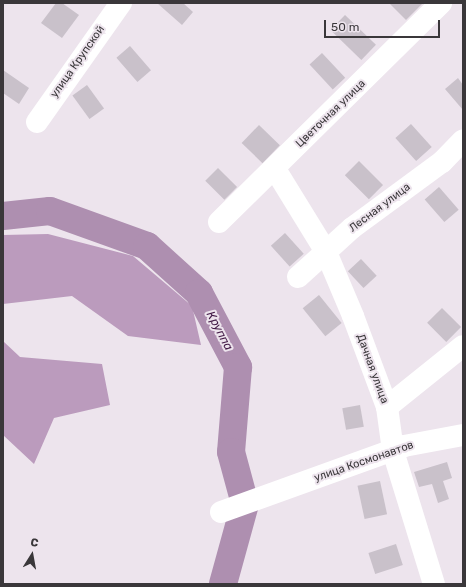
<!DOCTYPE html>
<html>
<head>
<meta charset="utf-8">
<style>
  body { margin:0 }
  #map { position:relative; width:466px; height:587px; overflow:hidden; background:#ede4ed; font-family:Rubik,sans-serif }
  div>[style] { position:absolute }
  .forest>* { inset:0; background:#bb9bbd }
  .river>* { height:28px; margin:-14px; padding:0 14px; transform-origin:14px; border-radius:14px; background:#ae8fb0 }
  .building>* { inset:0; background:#c9c1ca; transform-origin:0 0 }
  .minor>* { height:22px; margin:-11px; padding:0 11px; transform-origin:11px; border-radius:11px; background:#fff }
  span { translate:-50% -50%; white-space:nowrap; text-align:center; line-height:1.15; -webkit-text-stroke:4px #ede4ed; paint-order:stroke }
  .street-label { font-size:11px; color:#3a373a }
  .water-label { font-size:12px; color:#431b47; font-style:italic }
  .frame { position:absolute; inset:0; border:4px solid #3a373a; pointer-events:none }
  .north { position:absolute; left:12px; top:535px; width:40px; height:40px; -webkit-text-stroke:3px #ede4ed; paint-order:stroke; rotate:11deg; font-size:11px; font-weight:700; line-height:16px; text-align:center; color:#3a373a }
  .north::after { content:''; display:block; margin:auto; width:14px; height:18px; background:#3a373a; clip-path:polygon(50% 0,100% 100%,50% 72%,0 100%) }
  .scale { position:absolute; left:324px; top:20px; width:116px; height:18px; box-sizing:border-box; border:2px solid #3a373a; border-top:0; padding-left:5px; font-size:12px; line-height:14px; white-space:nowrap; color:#3a373a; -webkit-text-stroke:3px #ede4ed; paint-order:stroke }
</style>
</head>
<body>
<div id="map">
  <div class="forest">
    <i style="clip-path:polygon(48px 234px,133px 256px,192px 306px,201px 345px,128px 336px,72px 296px,3px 304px,3px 235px)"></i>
    <i style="clip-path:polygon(3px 341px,20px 357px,102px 364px,110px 405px,54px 418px,34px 464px,3px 435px)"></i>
  </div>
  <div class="river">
    <i style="left:3px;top:216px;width:47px;rotate:-6.1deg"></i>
    <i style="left:50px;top:211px;width:103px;rotate:19.8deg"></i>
    <i style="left:147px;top:246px;width:70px;rotate:42.1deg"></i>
    <i style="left:199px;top:293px;width:84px;rotate:62.2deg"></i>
    <i style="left:238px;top:367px;width:85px;rotate:94.7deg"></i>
    <i style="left:231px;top:452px;width:54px;rotate:74.9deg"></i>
    <i style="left:245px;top:504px;width:83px;rotate:105.4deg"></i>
  </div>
  <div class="building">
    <i style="clip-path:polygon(56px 3px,62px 3px,79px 15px,62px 38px,41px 23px)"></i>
    <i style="clip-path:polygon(157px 3px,183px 3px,193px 12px,182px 25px)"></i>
    <i style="clip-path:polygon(389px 3px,423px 3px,406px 20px)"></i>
    <i style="left:345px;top:15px;width:43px;height:21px;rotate:44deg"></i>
    <i style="left:130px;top:46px;width:32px;height:18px;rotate:49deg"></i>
    <i style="left:322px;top:53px;width:34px;height:17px;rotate:47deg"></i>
    <i style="clip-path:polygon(3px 70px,29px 88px,19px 104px,3px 93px)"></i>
    <i style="clip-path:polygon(458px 78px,463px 85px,463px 110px,445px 89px)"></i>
    <i style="left:87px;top:85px;width:29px;height:18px;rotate:54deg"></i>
    <i style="left:411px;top:124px;width:31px;height:21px;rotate:48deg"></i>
    <i style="left:259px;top:125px;width:29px;height:25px;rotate:44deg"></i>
    <i style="left:359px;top:161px;width:34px;height:20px;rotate:45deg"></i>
    <i style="left:218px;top:168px;width:27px;height:18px;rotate:45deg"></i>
    <i style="left:439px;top:187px;width:30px;height:19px;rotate:49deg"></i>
    <i style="left:285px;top:233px;width:28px;height:19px;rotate:48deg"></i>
    <i style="left:361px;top:259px;width:23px;height:18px;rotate:47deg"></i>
    <i style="left:319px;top:295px;width:36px;height:21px;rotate:51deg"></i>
    <i style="left:442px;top:308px;width:27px;height:21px;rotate:45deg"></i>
    <i style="left:360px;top:405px;width:22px;height:18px;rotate:80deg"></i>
    <i style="clip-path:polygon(447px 462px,452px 478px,443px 481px,449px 499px,438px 503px,432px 484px,419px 487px,414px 472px)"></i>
    <i style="left:380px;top:481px;width:34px;height:23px;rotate:78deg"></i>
    <i style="left:396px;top:544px;width:22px;height:29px;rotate:72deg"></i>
  </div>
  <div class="minor">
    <i style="left:37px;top:122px;width:146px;rotate:-54.8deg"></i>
    <i style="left:275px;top:169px;width:97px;rotate:58.4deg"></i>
    <i style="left:326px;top:252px;width:69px;rotate:67.1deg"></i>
    <i style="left:353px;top:316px;width:97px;rotate:69.5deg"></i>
    <i style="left:387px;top:407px;width:44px;rotate:82.2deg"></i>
    <i style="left:393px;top:451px;width:139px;rotate:72.9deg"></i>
    <i style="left:219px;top:222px;width:312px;rotate:-44.6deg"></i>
    <i style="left:298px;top:277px;width:73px;rotate:-42.2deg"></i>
    <i style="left:352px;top:228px;width:112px;rotate:-36.3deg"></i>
    <i style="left:442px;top:162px;width:30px;rotate:-46deg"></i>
    <i style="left:387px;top:407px;width:97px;rotate:-38.8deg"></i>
    <i style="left:221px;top:512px;width:195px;rotate:-19.8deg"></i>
    <i style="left:404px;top:446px;width:60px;rotate:-10.6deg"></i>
  </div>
  <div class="street-label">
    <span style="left:78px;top:62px;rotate:-55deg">улица Крупской</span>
    <span style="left:331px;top:114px;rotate:-44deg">Цветочная улица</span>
    <span style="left:380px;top:208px;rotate:-37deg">Лесная улица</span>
    <span style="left:372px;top:369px;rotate:70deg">Дачная улица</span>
    <span style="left:364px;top:462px;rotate:-19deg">улица Космонавтов</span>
  </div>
  <div class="water-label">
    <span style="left:219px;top:331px;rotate:62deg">Круппа</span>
  </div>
  <div class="frame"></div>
  <div class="north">С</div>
  <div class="scale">50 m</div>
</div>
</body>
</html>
